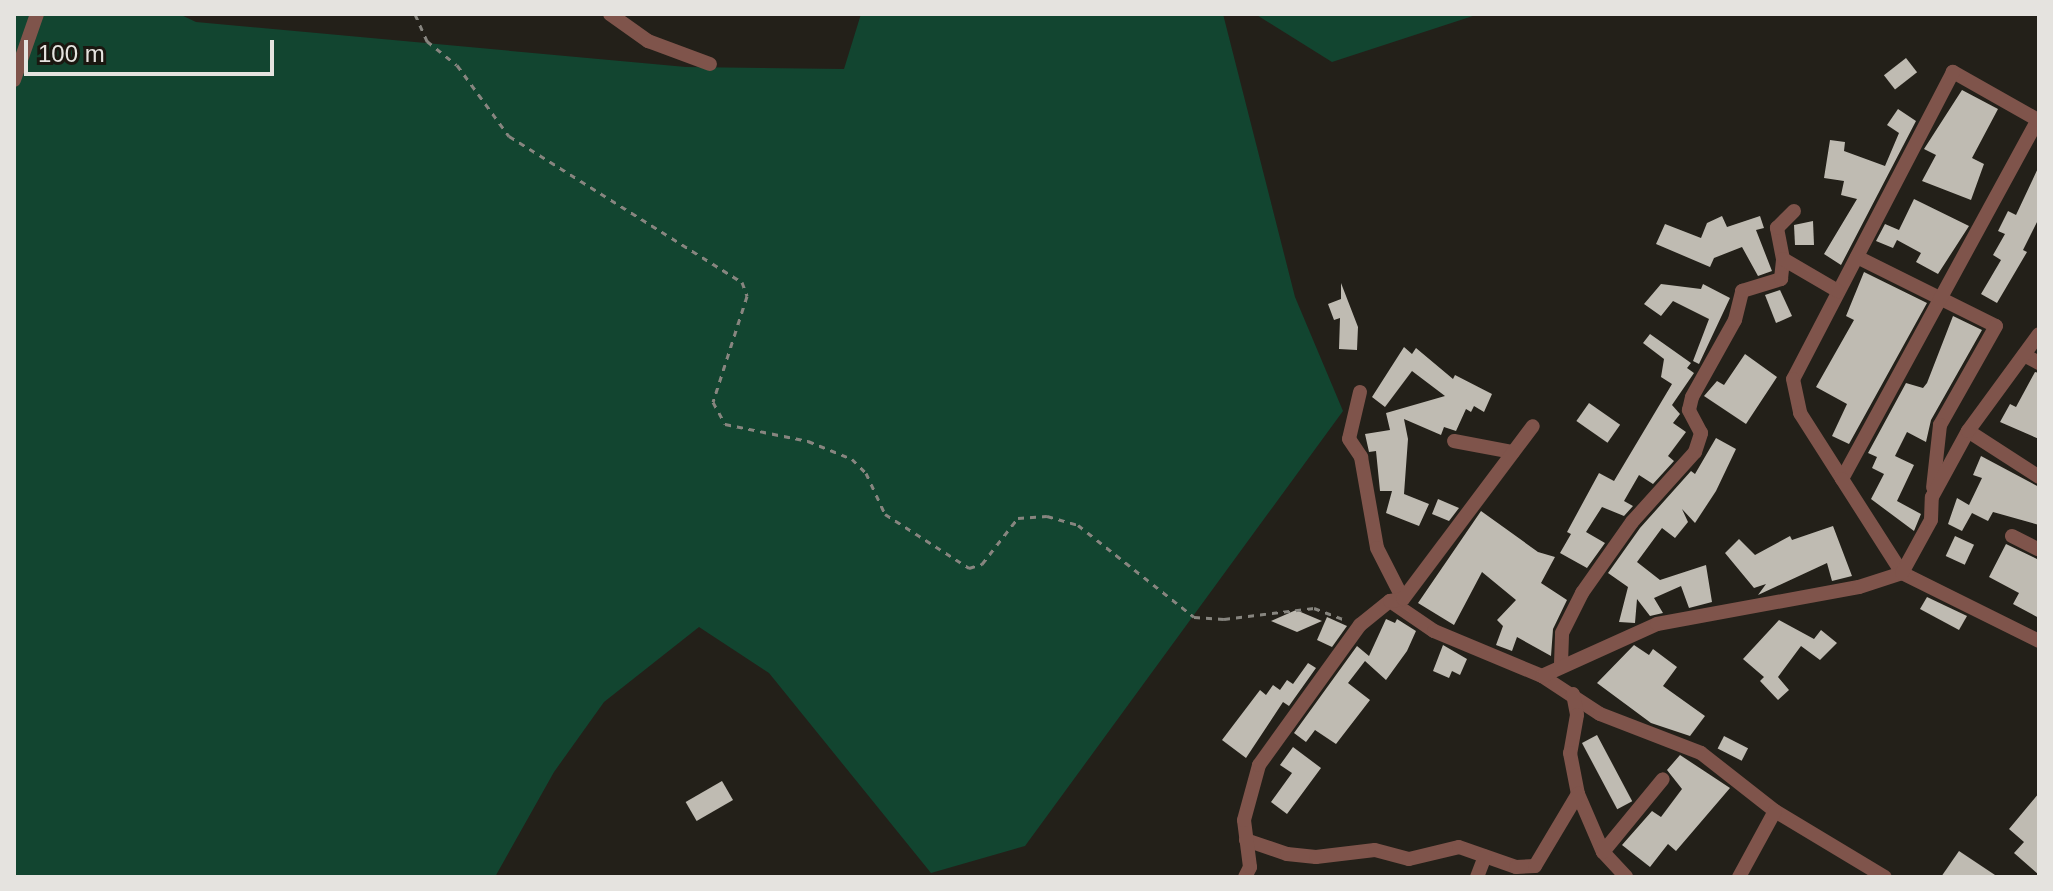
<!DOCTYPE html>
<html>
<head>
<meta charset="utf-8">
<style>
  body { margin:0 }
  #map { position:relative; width:2053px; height:891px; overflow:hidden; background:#232019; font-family:Arial,sans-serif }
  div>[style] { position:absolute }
  .green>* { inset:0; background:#124530 }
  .building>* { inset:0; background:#bfbbb2; transform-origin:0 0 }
  .path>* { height:3px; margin-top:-1.5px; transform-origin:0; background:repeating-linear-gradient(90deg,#87857f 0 6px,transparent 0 12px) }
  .minor>* { height:14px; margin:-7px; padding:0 7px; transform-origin:7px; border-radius:7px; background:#7f544b }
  span { translate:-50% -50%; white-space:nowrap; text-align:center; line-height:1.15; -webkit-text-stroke:8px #1a1710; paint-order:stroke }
  .frame { position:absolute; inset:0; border:16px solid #e5e3df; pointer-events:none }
  .scale { position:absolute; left:24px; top:40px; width:250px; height:36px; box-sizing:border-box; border:4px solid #e5e3df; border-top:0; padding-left:10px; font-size:24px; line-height:28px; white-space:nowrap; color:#e5e3df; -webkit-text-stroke:6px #1a1710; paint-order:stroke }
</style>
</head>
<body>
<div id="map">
  <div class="green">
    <i style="clip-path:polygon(14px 14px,179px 14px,196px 22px,686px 67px,844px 69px,861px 14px,1223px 14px,1295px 297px,1343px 411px,1025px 846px,931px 873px,769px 673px,699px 627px,604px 702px,554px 772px,495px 877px,14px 877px)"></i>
    <i style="clip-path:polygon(1255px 14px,1479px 14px,1332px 62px)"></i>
  </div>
  <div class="building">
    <i style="left:1906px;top:58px;width:18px;height:28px;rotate:52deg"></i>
    <i style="clip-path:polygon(1962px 90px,1998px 109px,1972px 158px,1984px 164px,1971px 200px,1922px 181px,1936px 155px,1924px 149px)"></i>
    <i style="clip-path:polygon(1898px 109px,1916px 121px,1841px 265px,1824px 254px,1857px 199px,1841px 195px,1844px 181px,1824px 178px,1830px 140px,1845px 142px,1844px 151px,1885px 166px,1899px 133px,1887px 125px)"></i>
    <i style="clip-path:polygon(2039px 166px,2039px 218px,2023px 250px,2027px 252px,1997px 303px,1981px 294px,2001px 260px,1993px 255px,2005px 234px,1998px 231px,2008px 211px,2016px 215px)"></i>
    <i style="clip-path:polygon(1914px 199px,1969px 226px,1938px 274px,1916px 262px,1921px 253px,1897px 240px,1893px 248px,1876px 241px,1885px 224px,1899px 230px)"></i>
    <i style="clip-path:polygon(1722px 216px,1727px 227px,1760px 216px,1764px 228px,1756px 230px,1772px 271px,1758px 276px,1742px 247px,1714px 258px,1710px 267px,1656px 244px,1665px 224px,1701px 238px,1707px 223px)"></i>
    <i style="clip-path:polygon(1813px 221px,1814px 245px,1795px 245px,1794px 225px)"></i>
    <i style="clip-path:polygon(1864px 272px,1927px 303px,1849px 444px,1832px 436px,1847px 404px,1816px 387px,1854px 320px,1846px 316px)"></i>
    <i style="clip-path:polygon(1341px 283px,1358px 327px,1357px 350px,1339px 349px,1340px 318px,1334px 320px,1328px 304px,1341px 299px)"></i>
    <i style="clip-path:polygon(1661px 284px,1701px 289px,1703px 284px,1730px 298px,1699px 364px,1693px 361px,1709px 319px,1673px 301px,1661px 316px,1644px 304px)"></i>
    <i style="clip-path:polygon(1780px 290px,1792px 316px,1776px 323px,1765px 295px)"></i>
    <i style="clip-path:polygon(1953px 316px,1982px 330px,1931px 420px,1926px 442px,1907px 432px,1895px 456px,1914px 465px,1897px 501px,1921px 514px,1914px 531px,1871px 499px,1884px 474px,1872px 468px,1877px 457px,1868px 453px,1906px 383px,1923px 388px,1927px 383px)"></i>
    <i style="clip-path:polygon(1650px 334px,1691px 363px,1687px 368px,1694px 373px,1672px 405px,1680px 414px,1673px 423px,1686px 432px,1668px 456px,1674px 461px,1653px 484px,1639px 475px,1624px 501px,1633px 506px,1624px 516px,1602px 507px,1586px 532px,1605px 543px,1587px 568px,1560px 553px,1571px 534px,1567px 532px,1599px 473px,1614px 481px,1672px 384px,1661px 377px,1664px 359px,1643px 343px)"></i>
    <i style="clip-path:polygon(1404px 347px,1412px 354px,1416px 348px,1453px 379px,1455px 375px,1492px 394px,1484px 412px,1474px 406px,1471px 412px,1466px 409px,1456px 431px,1444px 427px,1441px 435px,1404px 419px,1408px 439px,1404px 494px,1429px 504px,1419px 526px,1386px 513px,1392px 491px,1380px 491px,1376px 451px,1369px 452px,1365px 434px,1390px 430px,1386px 413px,1445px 396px,1412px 371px,1385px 407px,1372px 397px)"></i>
    <i style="clip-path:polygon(1745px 354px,1777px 377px,1746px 424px,1704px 396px,1717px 381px,1724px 385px)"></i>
    <i style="clip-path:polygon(2035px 372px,2039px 373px,2039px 439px,2000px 422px,2010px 404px,2016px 407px)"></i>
    <i style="left:1589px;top:403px;width:38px;height:22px;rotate:35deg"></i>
    <i style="clip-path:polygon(1716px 438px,1736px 449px,1716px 491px,1695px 523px,1682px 509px,1688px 522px,1675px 538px,1662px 528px,1637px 562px,1660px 580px,1706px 565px,1712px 602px,1689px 608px,1681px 586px,1654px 598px,1663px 613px,1650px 616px,1637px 599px,1635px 623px,1619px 622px,1628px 587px,1608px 573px,1640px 528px,1691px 471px,1695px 474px)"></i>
    <i style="clip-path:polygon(1981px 456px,2039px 487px,2039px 525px,1993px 512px,1988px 521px,1972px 513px,1962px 531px,1948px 524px,1957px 498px,1969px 505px,1982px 478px,1973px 475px)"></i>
    <i style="clip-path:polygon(1438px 499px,1459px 508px,1449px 521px,1432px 514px)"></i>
    <i style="clip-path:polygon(1481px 511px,1538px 552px,1555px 557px,1541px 583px,1567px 600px,1553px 629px,1551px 656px,1517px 637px,1512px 651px,1496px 645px,1503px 626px,1497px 620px,1516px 600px,1482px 572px,1454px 625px,1418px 603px)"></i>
    <i style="clip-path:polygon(1833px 526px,1852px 576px,1832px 581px,1827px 563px,1758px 595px,1766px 584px,1754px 588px,1725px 553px,1739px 539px,1755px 555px,1790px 536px,1792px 540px)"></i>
    <i style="left:1955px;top:536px;width:21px;height:22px;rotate:25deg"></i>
    <i style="clip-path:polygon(2006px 544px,2039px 560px,2039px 618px,2013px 604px,2019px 593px,1989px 577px)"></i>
    <i style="clip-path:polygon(1927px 597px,1967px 616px,1959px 630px,1920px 609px)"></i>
    <i style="clip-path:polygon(1296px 610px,1322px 621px,1297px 632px,1271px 621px)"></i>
    <i style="clip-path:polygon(1327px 617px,1347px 626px,1332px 647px,1317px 640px)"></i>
    <i style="clip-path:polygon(1386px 619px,1395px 623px,1397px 619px,1416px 631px,1407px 651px,1386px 680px,1365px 661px,1348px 683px,1370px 700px,1336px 744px,1315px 730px,1306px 742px,1294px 733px,1357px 646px,1369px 656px)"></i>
    <i style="clip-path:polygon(1779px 620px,1814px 639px,1821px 630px,1837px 643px,1820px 660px,1801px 646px,1778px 677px,1789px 690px,1778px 700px,1760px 681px,1764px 677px,1743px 659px)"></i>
    <i style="clip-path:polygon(1443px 645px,1467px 659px,1460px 675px,1452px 671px,1449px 678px,1433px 671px)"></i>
    <i style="clip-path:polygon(1634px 645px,1649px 655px,1653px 649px,1677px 667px,1663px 686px,1705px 716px,1690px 736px,1651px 723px,1597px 683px)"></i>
    <i style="clip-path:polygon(1308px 663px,1316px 668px,1289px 706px,1283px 702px,1246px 758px,1222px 740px,1260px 690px,1266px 695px,1273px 685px,1280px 690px,1287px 680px,1293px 684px)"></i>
    <i style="left:1597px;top:735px;width:75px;height:17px;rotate:62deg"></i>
    <i style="left:1724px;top:736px;width:27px;height:14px;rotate:27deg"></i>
    <i style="clip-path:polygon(1293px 747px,1321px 768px,1287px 814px,1271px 802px,1292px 773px,1280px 765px)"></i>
    <i style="clip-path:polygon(1680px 755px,1730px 788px,1676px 851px,1668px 844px,1650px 867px,1622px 845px,1652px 811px,1661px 817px,1682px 789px,1667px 770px)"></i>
    <i style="left:722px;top:781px;width:22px;height:42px;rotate:60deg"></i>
    <i style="clip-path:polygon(2039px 793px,2039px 875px,2014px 853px,2024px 842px,2009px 829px)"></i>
    <i style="clip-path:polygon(1959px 851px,1998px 877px,1941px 877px)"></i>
  </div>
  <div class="path">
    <i style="left:415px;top:14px;width:30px;rotate:66deg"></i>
    <i style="left:427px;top:41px;width:38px;rotate:39deg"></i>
    <i style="left:457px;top:65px;width:88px;rotate:53.8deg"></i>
    <i style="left:509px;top:136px;width:275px;rotate:32.1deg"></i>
    <i style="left:742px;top:282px;width:15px;rotate:70deg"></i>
    <i style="left:747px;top:296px;width:111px;rotate:107.8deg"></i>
    <i style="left:713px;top:402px;width:25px;rotate:61deg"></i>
    <i style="left:725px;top:424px;width:85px;rotate:11.6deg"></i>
    <i style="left:808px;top:441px;width:48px;rotate:22.2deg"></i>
    <i style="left:852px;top:459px;width:20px;rotate:45deg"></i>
    <i style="left:866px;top:473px;width:45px;rotate:65.1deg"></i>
    <i style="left:885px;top:514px;width:100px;rotate:32.7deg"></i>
    <i style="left:969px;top:568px;width:14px;rotate:-17deg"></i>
    <i style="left:982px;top:564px;width:58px;rotate:-52deg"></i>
    <i style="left:1018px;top:518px;width:29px;rotate:-4deg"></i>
    <i style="left:1047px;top:516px;width:32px;rotate:16deg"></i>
    <i style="left:1078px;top:525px;width:148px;rotate:38.4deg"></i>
    <i style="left:1194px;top:617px;width:30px;rotate:4deg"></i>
    <i style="left:1224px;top:619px;width:91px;rotate:-7deg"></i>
    <i style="left:1314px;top:608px;width:34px;rotate:21deg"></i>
  </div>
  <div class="minor">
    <i style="left:610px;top:14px;width:47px;rotate:35.4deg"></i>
    <i style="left:648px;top:41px;width:66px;rotate:20.4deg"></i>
    <i style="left:14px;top:80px;width:70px;rotate:-70.8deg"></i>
    <i style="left:1857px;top:257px;width:155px;rotate:26.4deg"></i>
    <i style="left:1996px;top:326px;width:114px;rotate:119.5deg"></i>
    <i style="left:1940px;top:425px;width:63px;rotate:96.3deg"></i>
    <i style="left:1783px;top:259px;width:32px;rotate:-101deg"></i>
    <i style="left:1777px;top:228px;width:24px;rotate:-45deg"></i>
    <i style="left:2024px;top:355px;width:17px;rotate:28deg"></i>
    <i style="left:1360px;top:392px;width:48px;rotate:103.2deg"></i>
    <i style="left:1349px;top:439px;width:22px;rotate:56deg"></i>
    <i style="left:1361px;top:457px;width:92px;rotate:80deg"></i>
    <i style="left:1377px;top:548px;width:57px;rotate:63deg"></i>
    <i style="left:1968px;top:431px;width:85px;rotate:32.9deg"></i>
    <i style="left:1454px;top:441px;width:60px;rotate:10.6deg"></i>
    <i style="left:1842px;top:479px;width:409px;rotate:-61.4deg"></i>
    <i style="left:2038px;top:120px;width:98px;rotate:-150.5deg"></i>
    <i style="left:1953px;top:72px;width:346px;rotate:117.5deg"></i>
    <i style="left:1793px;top:379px;width:35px;rotate:78deg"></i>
    <i style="left:1800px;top:413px;width:78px;rotate:57.5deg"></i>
    <i style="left:1842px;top:479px;width:112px;rotate:57.4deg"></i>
    <i style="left:1902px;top:573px;width:153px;rotate:26.4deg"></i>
    <i style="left:2012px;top:536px;width:30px;rotate:27deg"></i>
    <i style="left:1390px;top:601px;width:53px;rotate:34.3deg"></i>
    <i style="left:1434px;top:631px;width:117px;rotate:22.6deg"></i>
    <i style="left:1542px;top:676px;width:69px;rotate:33.2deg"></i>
    <i style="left:1600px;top:714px;width:108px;rotate:21.1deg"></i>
    <i style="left:1701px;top:753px;width:94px;rotate:38.1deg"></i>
    <i style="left:1775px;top:811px;width:128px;rotate:31deg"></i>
    <i style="left:1561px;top:664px;width:31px;rotate:-88deg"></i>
    <i style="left:1562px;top:633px;width:45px;rotate:-63.4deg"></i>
    <i style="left:1582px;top:593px;width:87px;rotate:-54.8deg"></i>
    <i style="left:1632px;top:522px;width:94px;rotate:-48deg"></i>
    <i style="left:1695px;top:452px;width:20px;rotate:-72deg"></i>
    <i style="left:1701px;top:433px;width:26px;rotate:-118deg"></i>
    <i style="left:1689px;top:410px;width:13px;rotate:-77deg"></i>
    <i style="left:1692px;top:397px;width:88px;rotate:-60.8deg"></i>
    <i style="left:1735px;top:320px;width:30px;rotate:-76deg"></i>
    <i style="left:1742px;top:291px;width:41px;rotate:-17.1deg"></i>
    <i style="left:1781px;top:279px;width:20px;rotate:-84deg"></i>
    <i style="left:1783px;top:259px;width:64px;rotate:30.2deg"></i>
    <i style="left:1542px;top:676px;width:126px;rotate:-24.3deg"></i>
    <i style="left:1657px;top:624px;width:205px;rotate:-10.4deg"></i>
    <i style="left:1859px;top:587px;width:45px;rotate:-18deg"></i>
    <i style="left:1902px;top:573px;width:60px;rotate:-61.3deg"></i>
    <i style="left:1931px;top:520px;width:23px;rotate:-88deg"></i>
    <i style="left:1932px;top:497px;width:75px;rotate:-61.4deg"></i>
    <i style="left:1968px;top:431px;width:120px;rotate:-53.8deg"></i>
    <i style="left:1573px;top:694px;width:21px;rotate:79deg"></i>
    <i style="left:1577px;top:715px;width:39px;rotate:100deg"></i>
    <i style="left:1570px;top:753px;width:42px;rotate:79deg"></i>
    <i style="left:1578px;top:794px;width:63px;rotate:66.7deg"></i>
    <i style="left:1603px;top:852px;width:34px;rotate:47deg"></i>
    <i style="left:1246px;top:840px;width:43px;rotate:18.9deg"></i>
    <i style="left:1287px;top:854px;width:29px;rotate:6deg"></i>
    <i style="left:1316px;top:857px;width:59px;rotate:-6.8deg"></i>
    <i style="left:1375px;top:850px;width:35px;rotate:15deg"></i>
    <i style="left:1409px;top:859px;width:51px;rotate:-13.5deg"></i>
    <i style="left:1459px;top:847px;width:60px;rotate:19.3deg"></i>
    <i style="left:1516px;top:867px;width:19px;rotate:-3deg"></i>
    <i style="left:1535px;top:866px;width:84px;rotate:-59.2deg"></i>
    <i style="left:1603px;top:852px;width:94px;rotate:-50.6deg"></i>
    <i style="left:1245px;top:877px;width:11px;rotate:-63deg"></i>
    <i style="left:1250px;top:867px;width:47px;rotate:-97.3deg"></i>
    <i style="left:1244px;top:820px;width:57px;rotate:-74.7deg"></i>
    <i style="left:1259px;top:765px;width:173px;rotate:-54.2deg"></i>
    <i style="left:1360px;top:625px;width:38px;rotate:-39deg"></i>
    <i style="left:1390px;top:601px;width:13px;rotate:-9deg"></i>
    <i style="left:1403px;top:599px;width:216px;rotate:-53.1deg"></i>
    <i style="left:1477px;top:877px;width:22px;rotate:-69deg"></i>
    <i style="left:1739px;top:877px;width:75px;rotate:-61.4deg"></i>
  </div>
  <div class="frame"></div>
  <div class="scale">100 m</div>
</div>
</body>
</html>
